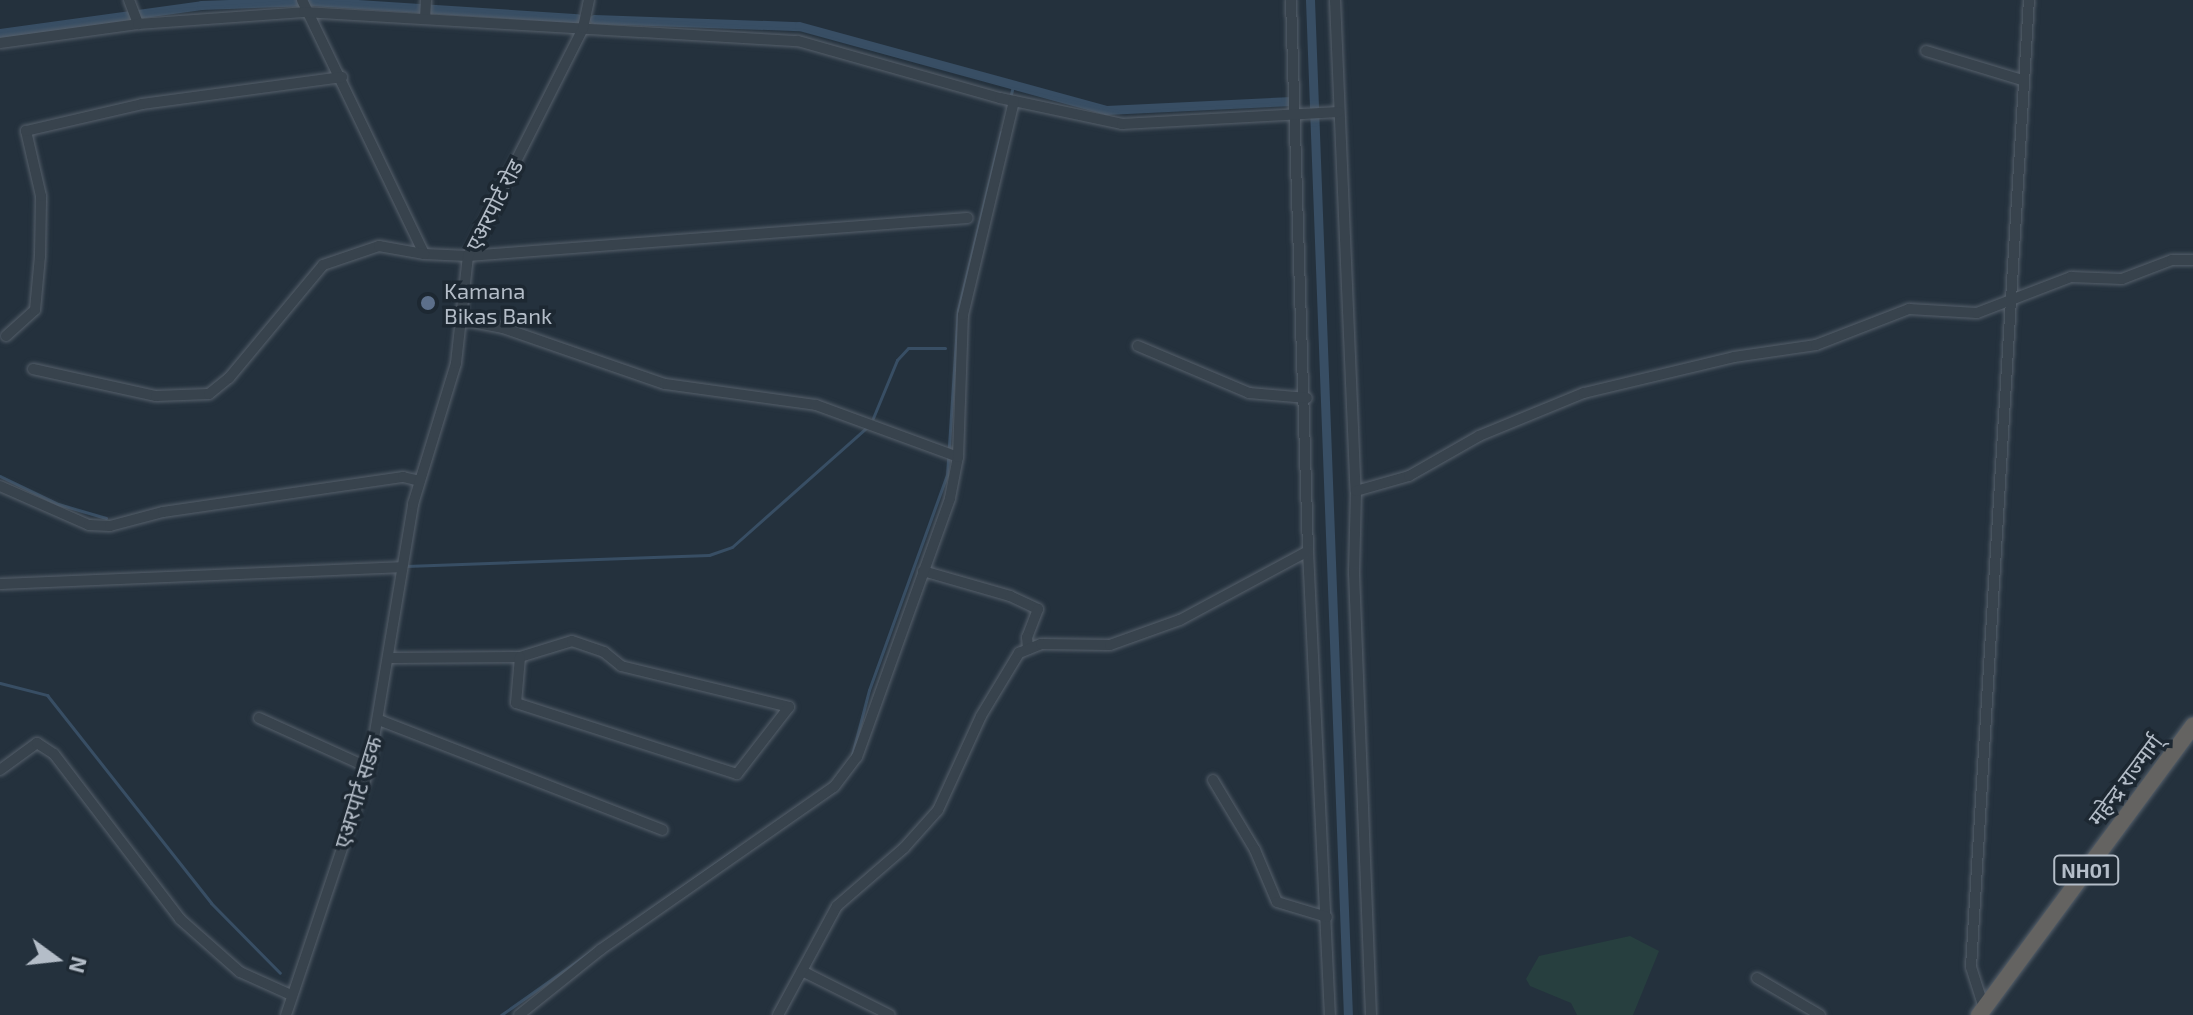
<!DOCTYPE html>
<html>
<head>
<meta charset="utf-8">
<style>
  body { margin:0 }
  #map { position:relative; width:2193px; height:1015px; overflow:hidden; background:#24313d; font-family:"Exo 2","Noto Sans Devanagari",sans-serif }
  div>[style] { position:absolute }
  .green>* { inset:0; background:#273f3f }
  .stream>* { height:3px; margin:-1.5px; padding:0 1.5px; transform-origin:1.5px; border-radius:1.5px; background:#384e64 }
  .canal>* { height:9px; margin:-4.5px; padding:0 4.5px; transform-origin:4.5px; border-radius:4.5px; background:#384e64 }
  .roads { filter:drop-shadow(0 0 2px #56606b) drop-shadow(0 0 2px #56606b) }
  .minor>* { height:10px; margin:-5px; padding:0 5px; transform-origin:5px; border-radius:5px; background:#38434d }
  .trunk>* { height:16px; margin:-8px; padding:0 8px; transform-origin:8px; border-radius:8px; background:#646361 }
  .dots>* { width:22px; height:22px; translate:-50% -50%; box-sizing:border-box; border:4px solid #1d2832; border-radius:50% }
  span { translate:-50% -50%; white-space:nowrap; text-align:center; line-height:1.15; -webkit-text-stroke:7px #1d2832; paint-order:stroke }
  .shield-label span { padding:2px 6px; background:#1d2832; border:2px solid; border-radius:6px; -webkit-text-stroke-width:0 }
  .shield-label { font-size:20px; color:#b4bdc8; font-weight:700 }
  .street-label { font-size:22px; color:#b4bdc8 }
  .poi-label { font-size:22px; color:#b4bdc8 }
  .left { translate:0 -50%; text-align:left }
  .north { position:absolute; left:16px; top:919px; width:80px; height:80px; -webkit-text-stroke:6px #1d2832; paint-order:stroke; rotate:105deg; font-size:22px; font-weight:700; line-height:32px; text-align:center; color:#b4bdc8 }
  .north::after { content:''; display:block; margin:auto; width:28px; height:36px; background:#b4bdc8; clip-path:polygon(50% 0,100% 100%,50% 72%,0 100%) }
</style>
</head>
<body>
<div id="map">
  <div class="green">
    <i style="clip-path:polygon(1630px 936px,1659px 951px,1633px 1015px,1577px 1015px,1571px 1003px,1530px 986px,1526px 979px,1539px 956px)"></i>
  </div>
  <div class="stream">
    <i style="left:1010px;top:98px;width:12px;rotate:-76deg"></i>
    <i style="left:873px;top:418px;width:63px;rotate:-67.5deg"></i>
    <i style="left:897px;top:360px;width:16px;rotate:-47deg"></i>
    <i style="left:908px;top:348px;width:37px"></i>
    <i style="left:0;top:476px;width:64px;rotate:25.8deg"></i>
    <i style="left:58px;top:504px;width:50px;rotate:16.3deg"></i>
    <i style="left:406px;top:566px;width:303px;rotate:-2.1deg"></i>
    <i style="left:709px;top:555px;width:24px;rotate:-19deg"></i>
    <i style="left:732px;top:547px;width:181px;rotate:-41.6deg"></i>
    <i style="left:0;top:683px;width:49px;rotate:14.3deg"></i>
    <i style="left:47px;top:695px;width:265px;rotate:51.7deg"></i>
    <i style="left:211px;top:903px;width:98px;rotate:45.4deg"></i>
    <i style="left:851px;top:759px;width:71px;rotate:-75.4deg"></i>
    <i style="left:869px;top:690px;width:229px;rotate:-70.1deg"></i>
    <i style="left:947px;top:475px;width:165px;rotate:-86.2deg"></i>
    <i style="left:958px;top:310px;width:183px;rotate:-76.4deg"></i>
    <i style="left:501px;top:1015px;width:288px;rotate:-35.2deg"></i>
  </div>
  <div class="canal">
    <i style="left:1310px;top:0;width:1016px;rotate:87.86deg"></i>
    <i style="left:594px;top:19px;width:205px;rotate:2deg"></i>
    <i style="left:799px;top:26px;width:318px;rotate:15.3deg"></i>
    <i style="left:1106px;top:110px;width:186px;rotate:-2.8deg"></i>
    <i style="left:0;top:33px;width:203px;rotate:-7.9deg"></i>
    <i style="left:201px;top:5px;width:110px;rotate:-2.1deg"></i>
    <i style="left:311px;top:1px;width:267px;rotate:3.7deg"></i>
  </div>
  <div class="roads">
    <div class="minor">
      <i style="left:129px;top:0;width:26px;rotate:69deg"></i>
      <i style="left:302px;top:0;width:282px;rotate:64.3deg"></i>
      <i style="left:424px;top:254px;width:44px;rotate:2.6deg"></i>
      <i style="left:468px;top:256px;width:501px;rotate:-4.35deg"></i>
      <i style="left:1291px;top:0;width:551px;rotate:88.23deg"></i>
      <i style="left:1308px;top:551px;width:465px;rotate:87.3deg"></i>
      <i style="left:1335px;top:0;width:491px;rotate:87.6deg"></i>
      <i style="left:1356px;top:491px;width:82px;rotate:91.4deg"></i>
      <i style="left:1354px;top:573px;width:442px;rotate:87.8deg"></i>
      <i style="left:425px;top:19px;width:19px;rotate:-87deg"></i>
      <i style="left:0;top:43px;width:139px;rotate:-7.8deg"></i>
      <i style="left:138px;top:24px;width:166px;rotate:-4.1deg"></i>
      <i style="left:304px;top:12px;width:495px;rotate:3.4deg"></i>
      <i style="left:798px;top:41px;width:210px;rotate:15.8deg"></i>
      <i style="left:1000px;top:98px;width:125px;rotate:12deg"></i>
      <i style="left:1122px;top:124px;width:217px;rotate:-3.2deg"></i>
      <i style="left:1926px;top:51px;width:100px;rotate:16.8deg"></i>
      <i style="left:462px;top:320px;width:42px;rotate:11deg"></i>
      <i style="left:503px;top:328px;width:171px;rotate:19.1deg"></i>
      <i style="left:665px;top:384px;width:152px;rotate:7.9deg"></i>
      <i style="left:816px;top:405px;width:151px;rotate:20.1deg"></i>
      <i style="left:6px;top:336px;width:39px;rotate:-42deg"></i>
      <i style="left:35px;top:310px;width:54px;rotate:-84.7deg"></i>
      <i style="left:40px;top:256px;width:60px;rotate:-89deg"></i>
      <i style="left:41px;top:196px;width:67px;rotate:-103deg"></i>
      <i style="left:26px;top:131px;width:119px;rotate:-13.1deg"></i>
      <i style="left:142px;top:104px;width:202px;rotate:-7.7deg"></i>
      <i style="left:1138px;top:346px;width:121px;rotate:22.9deg"></i>
      <i style="left:1249px;top:393px;width:58px;rotate:4.9deg"></i>
      <i style="left:33px;top:369px;width:126px;rotate:12.4deg"></i>
      <i style="left:156px;top:396px;width:53px;rotate:-2.2deg"></i>
      <i style="left:209px;top:394px;width:26px;rotate:-39deg"></i>
      <i style="left:229px;top:378px;width:147px;rotate:-50.2deg"></i>
      <i style="left:323px;top:265px;width:59px;rotate:-18.7deg"></i>
      <i style="left:379px;top:246px;width:46px;rotate:10.1deg"></i>
      <i style="left:0;top:486px;width:97px;rotate:23.7deg"></i>
      <i style="left:89px;top:525px;width:21px;rotate:3deg"></i>
      <i style="left:110px;top:526px;width:55px;rotate:-14.8deg"></i>
      <i style="left:163px;top:512px;width:243px;rotate:-8.3deg"></i>
      <i style="left:403px;top:477px;width:17px;rotate:13deg"></i>
      <i style="left:1356px;top:491px;width:55px;rotate:-15.8deg"></i>
      <i style="left:1409px;top:476px;width:81px;rotate:-29.7deg"></i>
      <i style="left:1479px;top:436px;width:113px;rotate:-22.3deg"></i>
      <i style="left:1584px;top:393px;width:154px;rotate:-13.5deg"></i>
      <i style="left:1734px;top:357px;width:83px;rotate:-8.3deg"></i>
      <i style="left:1816px;top:345px;width:100px;rotate:-21.2deg"></i>
      <i style="left:1909px;top:309px;width:68px;rotate:3.4deg"></i>
      <i style="left:1977px;top:313px;width:101px;rotate:-21deg"></i>
      <i style="left:2071px;top:277px;width:51px;rotate:2.2deg"></i>
      <i style="left:2122px;top:279px;width:53px;rotate:-20.8deg"></i>
      <i style="left:2172px;top:260px;width:21px"></i>
      <i style="left:923px;top:571px;width:91px;rotate:16deg"></i>
      <i style="left:1010px;top:596px;width:31px;rotate:25deg"></i>
      <i style="left:1038px;top:609px;width:30px;rotate:111deg"></i>
      <i style="left:1027px;top:637px;width:12px;rotate:85deg"></i>
      <i style="left:0;top:584px;width:401px;rotate:-2.4deg"></i>
      <i style="left:389px;top:658px;width:131px;rotate:-0.4deg"></i>
      <i style="left:520px;top:657px;width:54px;rotate:-17.1deg"></i>
      <i style="left:572px;top:641px;width:34px;rotate:19deg"></i>
      <i style="left:604px;top:652px;width:22px;rotate:39deg"></i>
      <i style="left:621px;top:666px;width:173px;rotate:13.7deg"></i>
      <i style="left:789px;top:707px;width:85px;rotate:127.8deg"></i>
      <i style="left:737px;top:774px;width:232px;rotate:-162.2deg"></i>
      <i style="left:516px;top:703px;width:46px;rotate:-85deg"></i>
      <i style="left:259px;top:718px;width:121px;rotate:24.4deg"></i>
      <i style="left:379px;top:720px;width:304px;rotate:21.2deg"></i>
      <i style="left:0;top:770px;width:46px;rotate:-36.1deg"></i>
      <i style="left:37px;top:743px;width:20px;rotate:33deg"></i>
      <i style="left:54px;top:754px;width:208px;rotate:52.6deg"></i>
      <i style="left:180px;top:919px;width:80px;rotate:41.5deg"></i>
      <i style="left:240px;top:972px;width:56px;rotate:24.3deg"></i>
      <i style="left:1213px;top:780px;width:82px;rotate:59deg"></i>
      <i style="left:1255px;top:850px;width:56px;rotate:67.1deg"></i>
      <i style="left:1277px;top:902px;width:52px;rotate:16.7deg"></i>
      <i style="left:802px;top:971px;width:98px;rotate:26.6deg"></i>
      <i style="left:1757px;top:978px;width:73px;rotate:30.4deg"></i>
      <i style="left:1984px;top:1008px;width:43px;rotate:-107.6deg"></i>
      <i style="left:1971px;top:967px;width:969px;rotate:-86.57deg"></i>
      <i style="left:286px;top:1015px;width:261px;rotate:-71.4deg"></i>
      <i style="left:369px;top:768px;width:268px;rotate:-80.5deg"></i>
      <i style="left:413px;top:504px;width:147px;rotate:-73deg"></i>
      <i style="left:456px;top:363px;width:108px;rotate:-83.6deg"></i>
      <i style="left:468px;top:256px;width:255px;rotate:-63.2deg"></i>
      <i style="left:583px;top:28px;width:29px;rotate:-78deg"></i>
      <i style="left:519px;top:1015px;width:104px;rotate:-38.7deg"></i>
      <i style="left:600px;top:950px;width:285px;rotate:-34.9deg"></i>
      <i style="left:834px;top:787px;width:38px;rotate:-53deg"></i>
      <i style="left:857px;top:757px;width:275px;rotate:-70.2deg"></i>
      <i style="left:950px;top:498px;width:42px;rotate:-79deg"></i>
      <i style="left:958px;top:457px;width:142px;rotate:-88deg"></i>
      <i style="left:963px;top:315px;width:220px;rotate:-76.6deg"></i>
      <i style="left:778px;top:1015px;width:124px;rotate:-61.6deg"></i>
      <i style="left:837px;top:906px;width:89px;rotate:-40.9deg"></i>
      <i style="left:904px;top:848px;width:51px;rotate:-48.2deg"></i>
      <i style="left:938px;top:810px;width:103px;rotate:-65.4deg"></i>
      <i style="left:981px;top:716px;width:74px;rotate:-58.9deg"></i>
      <i style="left:1019px;top:653px;width:24px;rotate:-22deg"></i>
      <i style="left:1041px;top:644px;width:69px;rotate:0.8deg"></i>
      <i style="left:1110px;top:645px;width:74px;rotate:-19.7deg"></i>
      <i style="left:1180px;top:620px;width:145px;rotate:-28.3deg"></i>
    </div>
    <div class="trunk">
      <i style="left:1979px;top:1015px;width:360px;rotate:-53.5deg"></i>
    </div>
  </div>
  <div class="dots">
    <i style="left:428px;top:303px;background:#5c6f8a"></i>
  </div>
  <div class="shield-label">
    <span style="left:2086px;top:870px">NH01</span>
  </div>
  <div class="street-label">
    <span style="left:494px;top:205px;rotate:-63deg">एअरपोर्ट रोड</span>
    <span style="left:2125px;top:780px;rotate:-53deg">महेन्द्र राज्मार्ग्</span>
    <span style="left:358px;top:792px;rotate:-73deg">एअरपोर्ट सडक</span>
  </div>
  <div class="poi-label">
    <span class="left" style="left:444px;top:303px">Kamana<br>Bikas Bank</span>
  </div>
  <div class="north">N</div>
</div>
</body>
</html>
